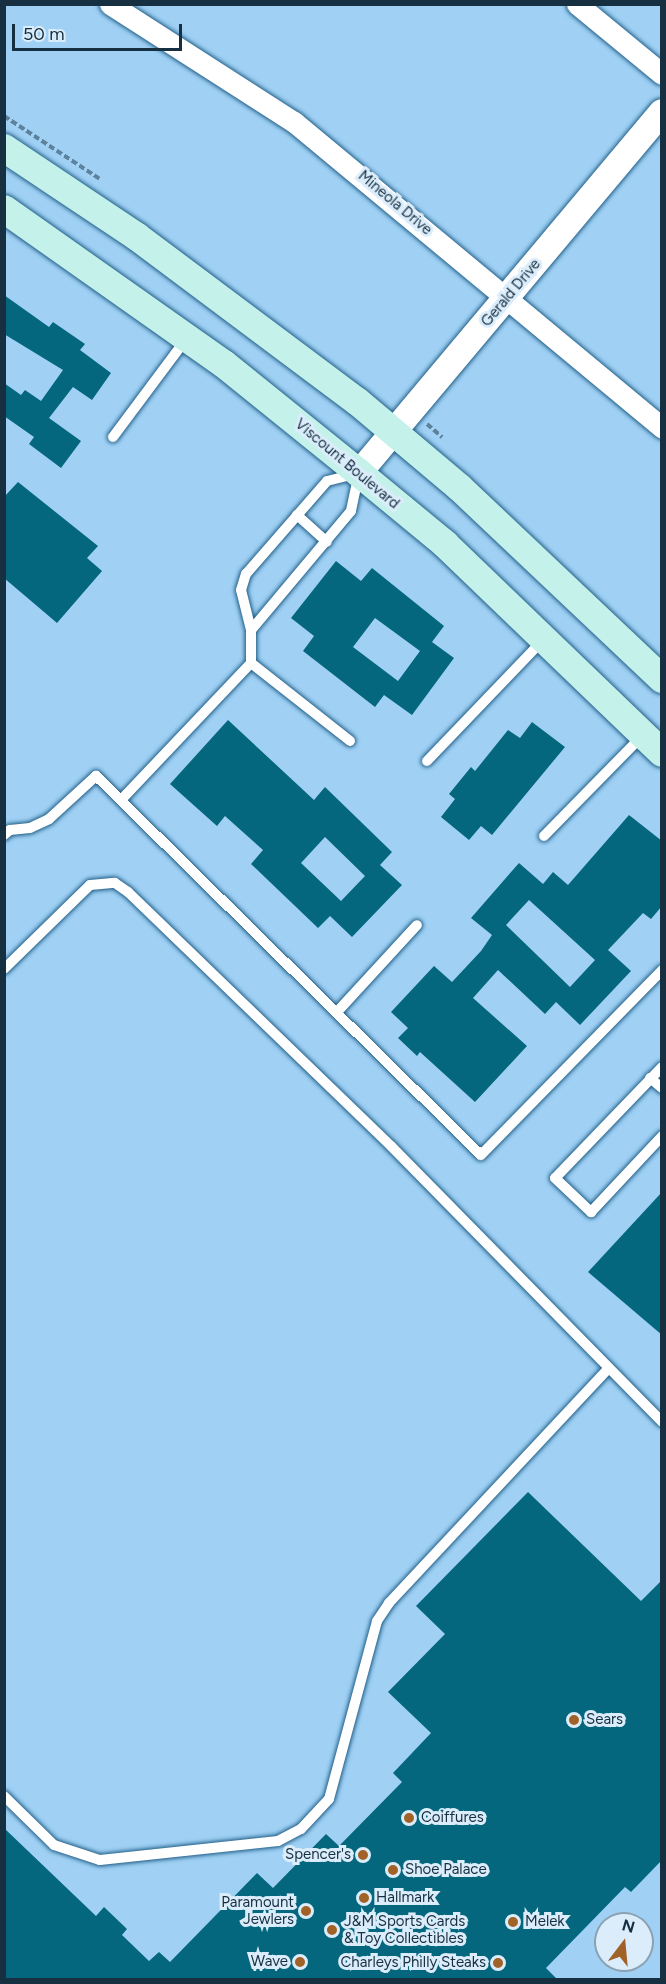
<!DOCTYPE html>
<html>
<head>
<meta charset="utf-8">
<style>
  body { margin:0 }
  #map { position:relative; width:666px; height:1984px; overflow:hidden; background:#a0d1f5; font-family:Figtree,sans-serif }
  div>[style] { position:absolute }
  .building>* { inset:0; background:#04677e }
  .path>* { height:4px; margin-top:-2px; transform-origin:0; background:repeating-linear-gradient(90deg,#5c829d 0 6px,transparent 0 9px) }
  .roads { filter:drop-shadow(0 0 2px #226089) drop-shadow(0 0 2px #226089) }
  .service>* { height:10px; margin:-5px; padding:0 5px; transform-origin:5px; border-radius:5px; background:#fff }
  .minor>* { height:21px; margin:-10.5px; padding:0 10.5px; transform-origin:10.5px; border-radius:10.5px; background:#fff }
  .tertiary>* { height:26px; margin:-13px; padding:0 13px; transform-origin:13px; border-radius:13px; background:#fff }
  .secondary>* { height:28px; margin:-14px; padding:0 14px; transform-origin:14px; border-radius:14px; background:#c5f1eb }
  .dots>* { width:16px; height:16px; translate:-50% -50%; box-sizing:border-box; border:3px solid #dbedfb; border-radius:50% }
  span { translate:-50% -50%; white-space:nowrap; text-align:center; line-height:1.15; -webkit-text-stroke:6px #dbedfb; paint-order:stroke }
  .street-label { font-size:15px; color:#162f41 }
  .poi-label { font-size:15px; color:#162f41 }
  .left { translate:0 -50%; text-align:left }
  .right { translate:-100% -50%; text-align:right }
  .frame { position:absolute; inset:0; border:6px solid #162f41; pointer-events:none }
  .north { position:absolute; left:594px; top:1912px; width:60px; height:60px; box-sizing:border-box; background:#dbedfb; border:2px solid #8ca1b1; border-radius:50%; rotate:16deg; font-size:16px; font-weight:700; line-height:24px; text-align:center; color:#162f41 }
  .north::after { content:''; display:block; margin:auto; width:21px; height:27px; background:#a06227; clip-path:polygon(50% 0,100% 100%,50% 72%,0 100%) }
  .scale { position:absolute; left:12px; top:24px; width:170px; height:27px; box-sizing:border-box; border:3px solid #162f41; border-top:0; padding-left:8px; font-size:18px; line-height:21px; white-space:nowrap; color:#162f41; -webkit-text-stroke:4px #dbedfb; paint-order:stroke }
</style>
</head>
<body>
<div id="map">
  <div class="building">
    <i style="clip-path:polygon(4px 295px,49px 327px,53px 322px,85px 344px,80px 350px,111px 373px,92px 400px,73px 387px,49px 418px,81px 441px,61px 468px,29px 444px,34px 437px,4px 416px,4px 383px,21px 395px,25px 390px,41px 401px,63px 370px,4px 334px)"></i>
    <i style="clip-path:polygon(18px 482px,98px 546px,87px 558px,102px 571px,57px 623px,4px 578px,4px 497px)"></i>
    <i style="clip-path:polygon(evenodd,336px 561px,361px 581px,372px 568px,444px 626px,432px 642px,454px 658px,412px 715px,384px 695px,375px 707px,303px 651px,314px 636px,291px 618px,336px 561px,375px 618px,420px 651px,398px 681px,353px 647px,375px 618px)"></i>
    <i style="clip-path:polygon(evenodd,228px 720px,314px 800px,325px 787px,392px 852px,380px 865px,402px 885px,352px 937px,330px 916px,318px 928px,251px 864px,263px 850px,225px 816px,217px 826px,170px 784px,228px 720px,325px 837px,365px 876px,341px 901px,301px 863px,325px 837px)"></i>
    <i style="clip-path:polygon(532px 722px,565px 747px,492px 835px,481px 826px,469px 840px,441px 817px,455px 799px,449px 794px,471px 767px,475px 771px,508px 730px,520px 738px)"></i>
    <i style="clip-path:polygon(evenodd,629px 815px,662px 841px,662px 906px,651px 919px,643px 913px,608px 950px,631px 971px,580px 1025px,556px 1002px,545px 1014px,498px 970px,473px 998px,527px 1046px,475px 1102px,420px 1052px,417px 1056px,398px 1038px,408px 1028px,391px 1012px,434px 966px,452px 982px,481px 951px,492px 935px,471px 918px,519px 863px,543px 884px,553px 872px,568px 885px,629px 815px,529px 900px,595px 960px,570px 987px,506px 925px,529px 900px)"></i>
    <i style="clip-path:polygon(662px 1192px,662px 1335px,588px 1272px)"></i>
    <i style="clip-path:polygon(528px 1492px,641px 1601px,662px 1580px,662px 1860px,631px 1892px,625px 1887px,546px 1968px,558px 1980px,4px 1980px,4px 1828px,96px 1916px,104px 1907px,127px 1929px,122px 1935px,149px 1961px,159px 1952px,170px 1962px,257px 1873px,273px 1888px,326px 1834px,339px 1846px,402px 1782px,393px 1773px,431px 1733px,388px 1692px,445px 1634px,416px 1606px)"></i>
  </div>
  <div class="path">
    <i style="left:4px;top:116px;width:115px;rotate:33.3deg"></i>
    <i style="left:427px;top:424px;width:20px;rotate:41deg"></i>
  </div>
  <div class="roads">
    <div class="service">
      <i style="left:113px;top:437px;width:122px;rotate:-53.3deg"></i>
      <i style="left:297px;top:515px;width:40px;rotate:42deg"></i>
      <i style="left:251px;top:663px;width:126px;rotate:38.2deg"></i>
      <i style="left:427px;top:761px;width:168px;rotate:-46.2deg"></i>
      <i style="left:121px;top:800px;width:189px;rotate:-46.5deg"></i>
      <i style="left:251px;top:663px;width:33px;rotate:-90deg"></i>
      <i style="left:251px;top:630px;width:41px;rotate:-104deg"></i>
      <i style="left:241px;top:590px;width:17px;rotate:-73deg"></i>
      <i style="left:246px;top:574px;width:123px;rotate:-48.9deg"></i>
      <i style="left:327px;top:481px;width:33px;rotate:-14deg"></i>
      <i style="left:359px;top:473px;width:39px;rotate:102deg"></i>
      <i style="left:351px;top:511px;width:155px;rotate:130deg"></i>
      <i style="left:4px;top:835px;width:8px;rotate:-40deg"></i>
      <i style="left:10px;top:830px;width:20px;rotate:-6deg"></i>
      <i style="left:30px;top:828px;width:21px;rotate:-25deg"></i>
      <i style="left:49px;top:819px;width:64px;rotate:-42.5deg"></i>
      <i style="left:96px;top:776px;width:540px;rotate:44.55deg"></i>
      <i style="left:481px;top:1155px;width:259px;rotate:-45.6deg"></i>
      <i style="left:544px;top:836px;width:140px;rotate:-45.6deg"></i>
      <i style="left:4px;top:969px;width:120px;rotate:-44.3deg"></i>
      <i style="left:90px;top:885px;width:25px;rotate:-5deg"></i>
      <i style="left:115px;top:883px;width:16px;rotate:35deg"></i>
      <i style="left:128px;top:892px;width:366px;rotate:44deg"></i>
      <i style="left:391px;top:1146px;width:387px;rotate:45.5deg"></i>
      <i style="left:337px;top:1012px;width:118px;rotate:-47.4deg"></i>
      <i style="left:662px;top:1067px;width:154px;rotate:133.9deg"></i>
      <i style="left:555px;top:1178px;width:50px;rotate:43.4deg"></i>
      <i style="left:591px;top:1212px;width:104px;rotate:-46.9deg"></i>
      <i style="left:650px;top:1078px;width:16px;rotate:40deg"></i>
      <i style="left:4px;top:1796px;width:70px;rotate:44.4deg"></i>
      <i style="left:54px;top:1845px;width:48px;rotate:18.1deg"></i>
      <i style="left:100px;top:1860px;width:179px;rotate:-6.1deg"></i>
      <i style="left:278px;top:1841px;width:26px;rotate:-28deg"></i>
      <i style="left:301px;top:1829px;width:41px;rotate:-47deg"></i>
      <i style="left:329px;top:1799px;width:184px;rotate:-74.9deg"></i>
      <i style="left:377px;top:1621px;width:22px;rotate:-56deg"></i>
      <i style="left:389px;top:1603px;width:320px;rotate:-46.9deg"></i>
    </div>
    <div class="minor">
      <i style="left:110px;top:4px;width:219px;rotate:32.7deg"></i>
      <i style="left:294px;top:122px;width:479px;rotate:39.7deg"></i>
      <i style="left:577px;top:4px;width:110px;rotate:39.5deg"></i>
    </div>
    <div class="tertiary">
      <i style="left:359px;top:473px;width:471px;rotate:-50deg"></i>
    </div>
    <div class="secondary">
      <i style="left:4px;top:148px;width:159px;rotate:33.7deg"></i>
      <i style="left:136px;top:236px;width:277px;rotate:36.8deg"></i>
      <i style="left:358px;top:402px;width:133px;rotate:40.1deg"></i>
      <i style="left:460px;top:488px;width:278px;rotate:43.4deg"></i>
      <i style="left:4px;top:209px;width:269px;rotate:35.2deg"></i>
      <i style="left:224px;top:364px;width:174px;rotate:38.9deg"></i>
      <i style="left:359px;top:473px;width:112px;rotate:39.5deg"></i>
      <i style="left:445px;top:544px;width:301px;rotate:43.9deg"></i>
    </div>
  </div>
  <div class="dots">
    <i style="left:574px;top:1720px;background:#a06227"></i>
    <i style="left:409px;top:1818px;background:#a06227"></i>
    <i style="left:363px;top:1855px;background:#a06227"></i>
    <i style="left:393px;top:1870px;background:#a06227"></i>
    <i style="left:364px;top:1898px;background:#a06227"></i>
    <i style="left:306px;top:1911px;background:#a06227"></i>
    <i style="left:513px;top:1922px;background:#a06227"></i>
    <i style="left:332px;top:1930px;background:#a06227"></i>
    <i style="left:300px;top:1962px;background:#a06227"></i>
    <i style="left:498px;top:1963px;background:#a06227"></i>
  </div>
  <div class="street-label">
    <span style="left:395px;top:203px;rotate:40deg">Mineola Drive</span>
    <span style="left:511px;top:293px;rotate:-50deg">Gerald Drive</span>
    <span style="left:347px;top:464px;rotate:40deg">Viscount Boulevard</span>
  </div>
  <div class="poi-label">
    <span class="left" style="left:586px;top:1720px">Sears</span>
    <span class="left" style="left:421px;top:1818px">Coiffures</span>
    <span class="right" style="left:351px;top:1855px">Spencer's</span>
    <span class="left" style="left:405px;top:1870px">Shoe Palace</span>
    <span class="left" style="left:376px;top:1898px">Hallmark</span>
    <span class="right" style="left:294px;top:1911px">Paramount<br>Jewlers</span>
    <span class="left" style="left:344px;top:1930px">J&amp;M Sports Cards<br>&amp; Toy Collectibles</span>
    <span class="left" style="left:525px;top:1922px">Melek</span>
    <span class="right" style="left:288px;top:1962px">Wave</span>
    <span class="right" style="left:486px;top:1963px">Charleys Philly Steaks</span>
  </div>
  <div class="frame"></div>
  <div class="north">N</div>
  <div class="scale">50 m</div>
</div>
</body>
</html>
